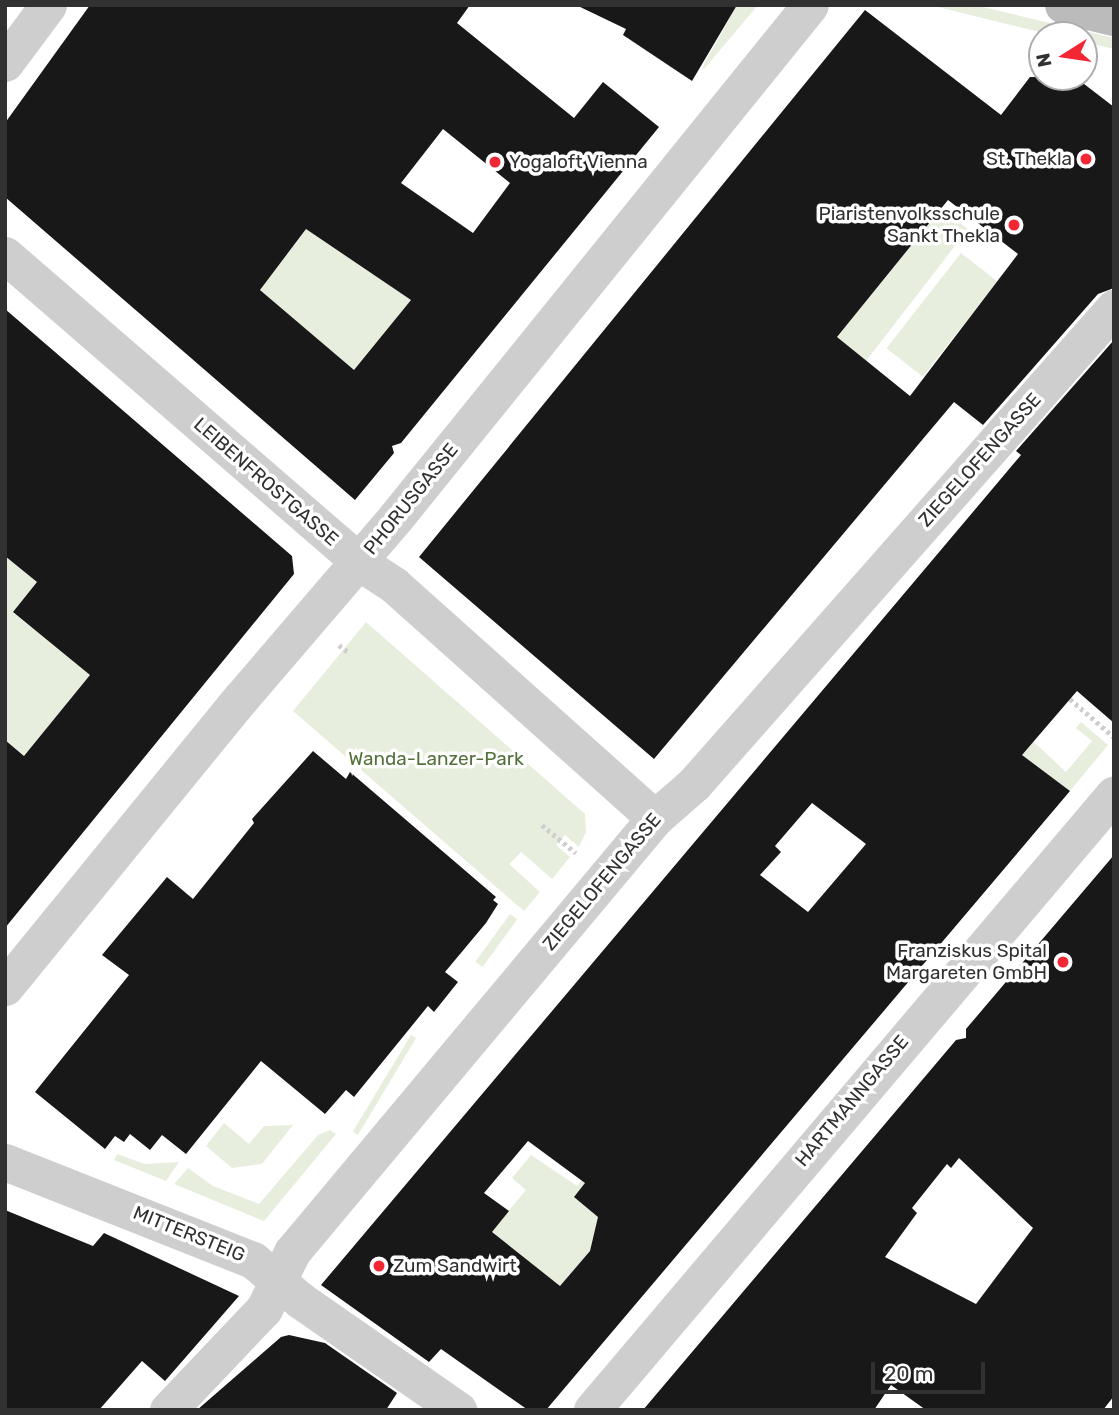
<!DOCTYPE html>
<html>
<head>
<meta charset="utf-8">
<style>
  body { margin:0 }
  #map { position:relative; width:1119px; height:1415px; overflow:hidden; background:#fff; font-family:Rubik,sans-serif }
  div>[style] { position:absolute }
  .green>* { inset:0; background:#e7eede; transform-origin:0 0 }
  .building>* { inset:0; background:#181818 }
  .path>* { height:4.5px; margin-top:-2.25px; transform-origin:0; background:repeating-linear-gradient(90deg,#cecece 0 3.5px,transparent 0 7px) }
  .minor>* { height:37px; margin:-18.5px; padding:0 18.5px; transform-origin:18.5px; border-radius:18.5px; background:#cecece }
  .secondary>* { height:38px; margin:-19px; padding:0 19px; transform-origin:19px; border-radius:19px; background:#bbb }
  .dots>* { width:19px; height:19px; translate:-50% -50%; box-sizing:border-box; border:4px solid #fff; border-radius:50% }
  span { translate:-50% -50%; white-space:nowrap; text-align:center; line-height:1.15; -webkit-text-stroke:7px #fff; paint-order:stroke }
  .poi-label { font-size:19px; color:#313131 }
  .right { translate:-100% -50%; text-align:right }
  .left { translate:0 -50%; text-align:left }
  .street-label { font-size:19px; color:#313131 }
  .park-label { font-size:19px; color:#53713a }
  .frame { position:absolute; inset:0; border:7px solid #313131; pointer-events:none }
  .north { position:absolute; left:1028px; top:21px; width:70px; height:70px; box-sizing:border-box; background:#fff; border:2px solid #adadad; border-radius:50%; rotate:258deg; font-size:19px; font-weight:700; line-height:28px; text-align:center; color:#313131 }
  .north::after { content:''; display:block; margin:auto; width:24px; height:32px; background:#f32734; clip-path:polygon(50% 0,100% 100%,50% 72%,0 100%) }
  .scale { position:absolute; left:871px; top:1362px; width:114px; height:32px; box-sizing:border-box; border:4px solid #313131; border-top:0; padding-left:9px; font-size:21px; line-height:24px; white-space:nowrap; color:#313131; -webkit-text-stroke:5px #fff; paint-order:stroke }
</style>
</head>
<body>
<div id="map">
  <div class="green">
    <i style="clip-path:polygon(737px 5px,758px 5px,704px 69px,702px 68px)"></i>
    <i style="clip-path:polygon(930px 5px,974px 5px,1114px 38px,1114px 49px,1084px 42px,1084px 35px,1052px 35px)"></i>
    <i style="clip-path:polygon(924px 197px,968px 229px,866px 361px,837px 337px,923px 231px)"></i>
    <i style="clip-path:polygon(306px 229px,411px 300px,330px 401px,321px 342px,260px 290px)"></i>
    <i style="left:961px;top:253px;width:46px;height:121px;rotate:38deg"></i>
    <i style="clip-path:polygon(5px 556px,41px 576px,13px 613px,96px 677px,50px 724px,52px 732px,30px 760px,5px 740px)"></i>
    <i style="clip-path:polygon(366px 622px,585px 814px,586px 832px,579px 847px,565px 835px,556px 845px,570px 857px,552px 879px,521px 852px,509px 864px,540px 892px,524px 911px,293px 711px)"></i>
    <i style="clip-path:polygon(1081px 722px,1108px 745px,1070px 791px,1008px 745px,1021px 730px,1066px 772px,1092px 741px,1076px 728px)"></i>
    <i style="left:510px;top:914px;width:9px;height:59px;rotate:36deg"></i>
    <i style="left:411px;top:1035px;width:6px;height:113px;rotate:31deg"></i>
    <i style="clip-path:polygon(224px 1123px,249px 1144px,264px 1126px,293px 1125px,262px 1164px,232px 1168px,206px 1146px)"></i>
    <i style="clip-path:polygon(330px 1130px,336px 1134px,264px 1221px,174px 1184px,188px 1168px,213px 1186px,259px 1204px,318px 1135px)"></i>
    <i style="clip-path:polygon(117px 1154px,145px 1164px,179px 1162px,166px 1181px,114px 1160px)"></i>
    <i style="clip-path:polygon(531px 1155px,577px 1186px,603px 1156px,642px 1186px,595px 1233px,590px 1251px,560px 1286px,491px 1232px,526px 1190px,512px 1178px)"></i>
  </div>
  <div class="building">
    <i style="clip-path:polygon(evenodd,90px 5px,470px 5px,457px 23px,574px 118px,603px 82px,659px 127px,401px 443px,392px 446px,394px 453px,355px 500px,5px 197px,5px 123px,90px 5px,443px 129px,510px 183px,473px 233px,401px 183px,443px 129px,90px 5px,306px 229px,411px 300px,354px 370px,260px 290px,306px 229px)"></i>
    <i style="clip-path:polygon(576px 5px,737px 5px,692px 81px,623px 35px,626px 29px)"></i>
    <i style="clip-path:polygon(evenodd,865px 10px,1001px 115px,1030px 77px,1075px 77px,1114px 107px,1114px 288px,1098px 294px,983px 425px,954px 402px,654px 759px,419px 557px,865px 10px,948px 200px,1018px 254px,910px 396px,837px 337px,948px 200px)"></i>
    <i style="clip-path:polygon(5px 309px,292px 556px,294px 574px,5px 928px,5px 740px,24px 756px,90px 675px,13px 612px,37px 582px,5px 556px)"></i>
    <i style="clip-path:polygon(evenodd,1114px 340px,1114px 723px,1077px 691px,1022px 755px,1070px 791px,546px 1410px,528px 1410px,441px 1349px,429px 1362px,321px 1285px,1021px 455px,1016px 451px,1114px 340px,812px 803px,866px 844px,808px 912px,760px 875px,781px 852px,775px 846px,812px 803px,1114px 340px,528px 1141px,585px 1183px,574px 1197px,598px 1217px,590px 1251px,560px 1286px,492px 1232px,509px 1211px,484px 1193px,528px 1141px)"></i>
    <i style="clip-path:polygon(313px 751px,346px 779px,350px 772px,496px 897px,493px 900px,498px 904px,486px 923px,445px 972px,458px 982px,434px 1012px,428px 1006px,354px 1097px,346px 1090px,325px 1114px,261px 1061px,186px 1154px,162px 1135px,150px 1150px,130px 1134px,124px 1142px,115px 1136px,105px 1149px,35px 1092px,129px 975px,102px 955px,167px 877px,193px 899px,254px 823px,252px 819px)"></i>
    <i style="clip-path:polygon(evenodd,1114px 855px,1114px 1396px,1103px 1410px,926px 1410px,891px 1385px,874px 1410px,643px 1410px,956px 1040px,966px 1038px,966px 1029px,1114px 855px,959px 1158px,1033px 1228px,976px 1304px,885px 1257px,917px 1213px,912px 1208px,947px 1164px,951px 1168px,959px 1158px)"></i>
    <i style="clip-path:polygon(5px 1210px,93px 1246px,104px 1233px,239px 1296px,165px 1381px,142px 1361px,99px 1410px,5px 1410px)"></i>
    <i style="clip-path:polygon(289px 1335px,325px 1343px,397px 1393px,386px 1410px,197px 1410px,281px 1337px)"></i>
  </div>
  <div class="path">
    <i style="left:339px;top:645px;width:11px;rotate:38deg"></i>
    <i style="left:1070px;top:699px;width:58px;rotate:40.8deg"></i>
    <i style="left:542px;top:825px;width:44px;rotate:39.5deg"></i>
  </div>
  <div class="minor">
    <i style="left:5px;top:63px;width:72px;rotate:-53.4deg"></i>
    <i style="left:5px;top:255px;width:469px;rotate:40.9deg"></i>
    <i style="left:359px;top:562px;width:42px;rotate:33.3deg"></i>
    <i style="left:394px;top:585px;width:350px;rotate:41.8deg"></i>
    <i style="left:5px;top:987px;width:373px;rotate:-50.8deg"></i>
    <i style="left:241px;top:698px;width:238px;rotate:-49.4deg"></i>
    <i style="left:396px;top:517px;width:658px;rotate:-51.04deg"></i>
    <i style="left:5px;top:1162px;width:267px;rotate:21.6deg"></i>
    <i style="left:253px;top:1260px;width:62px;rotate:40.4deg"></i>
    <i style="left:300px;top:1300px;width:193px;rotate:34.8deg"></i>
    <i style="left:168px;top:1410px;width:139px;rotate:-46.5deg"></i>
    <i style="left:264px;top:1309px;width:64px;rotate:-63.8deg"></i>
    <i style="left:292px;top:1252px;width:566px;rotate:-50.09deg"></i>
    <i style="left:655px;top:818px;width:52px;rotate:-41.1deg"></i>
    <i style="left:694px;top:784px;width:635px;rotate:-48.58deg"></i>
    <i style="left:592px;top:1410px;width:807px;rotate:-49.72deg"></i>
  </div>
  <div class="secondary">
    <i style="left:1064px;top:5px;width:51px;rotate:13.5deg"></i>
  </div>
  <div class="dots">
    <i style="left:1086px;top:159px;background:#f32734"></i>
    <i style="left:495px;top:162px;background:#f32734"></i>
    <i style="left:1014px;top:225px;background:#f32734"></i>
    <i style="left:1063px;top:962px;background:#f32734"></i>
    <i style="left:379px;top:1266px;background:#f32734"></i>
  </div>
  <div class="poi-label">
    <span class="right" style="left:1072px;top:159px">St. Thekla</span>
    <span class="left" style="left:509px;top:162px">Yogaloft Vienna</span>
    <span class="right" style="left:1000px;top:225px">Piaristenvolksschule<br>Sankt Thekla</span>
    <span class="right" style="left:1047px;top:962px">Franziskus Spital<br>Margareten GmbH</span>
    <span class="left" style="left:393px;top:1266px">Zum Sandwirt</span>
  </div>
  <div class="street-label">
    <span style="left:980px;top:460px;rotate:-48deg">ZIEGELOFENGASSE</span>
    <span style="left:266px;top:482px;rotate:41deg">LEIBENFROSTGASSE</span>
    <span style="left:411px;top:499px;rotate:-51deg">PHORUSGASSE</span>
    <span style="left:602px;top:882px;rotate:-50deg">ZIEGELOFENGASSE</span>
    <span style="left:852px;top:1101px;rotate:-50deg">HARTMANNGASSE</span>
    <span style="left:189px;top:1234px;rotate:22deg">MITTERSTEIG</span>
  </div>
  <div class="park-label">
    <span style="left:436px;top:759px">Wanda-Lanzer-Park</span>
  </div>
  <div class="frame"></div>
  <div class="north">N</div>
  <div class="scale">20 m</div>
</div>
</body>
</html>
